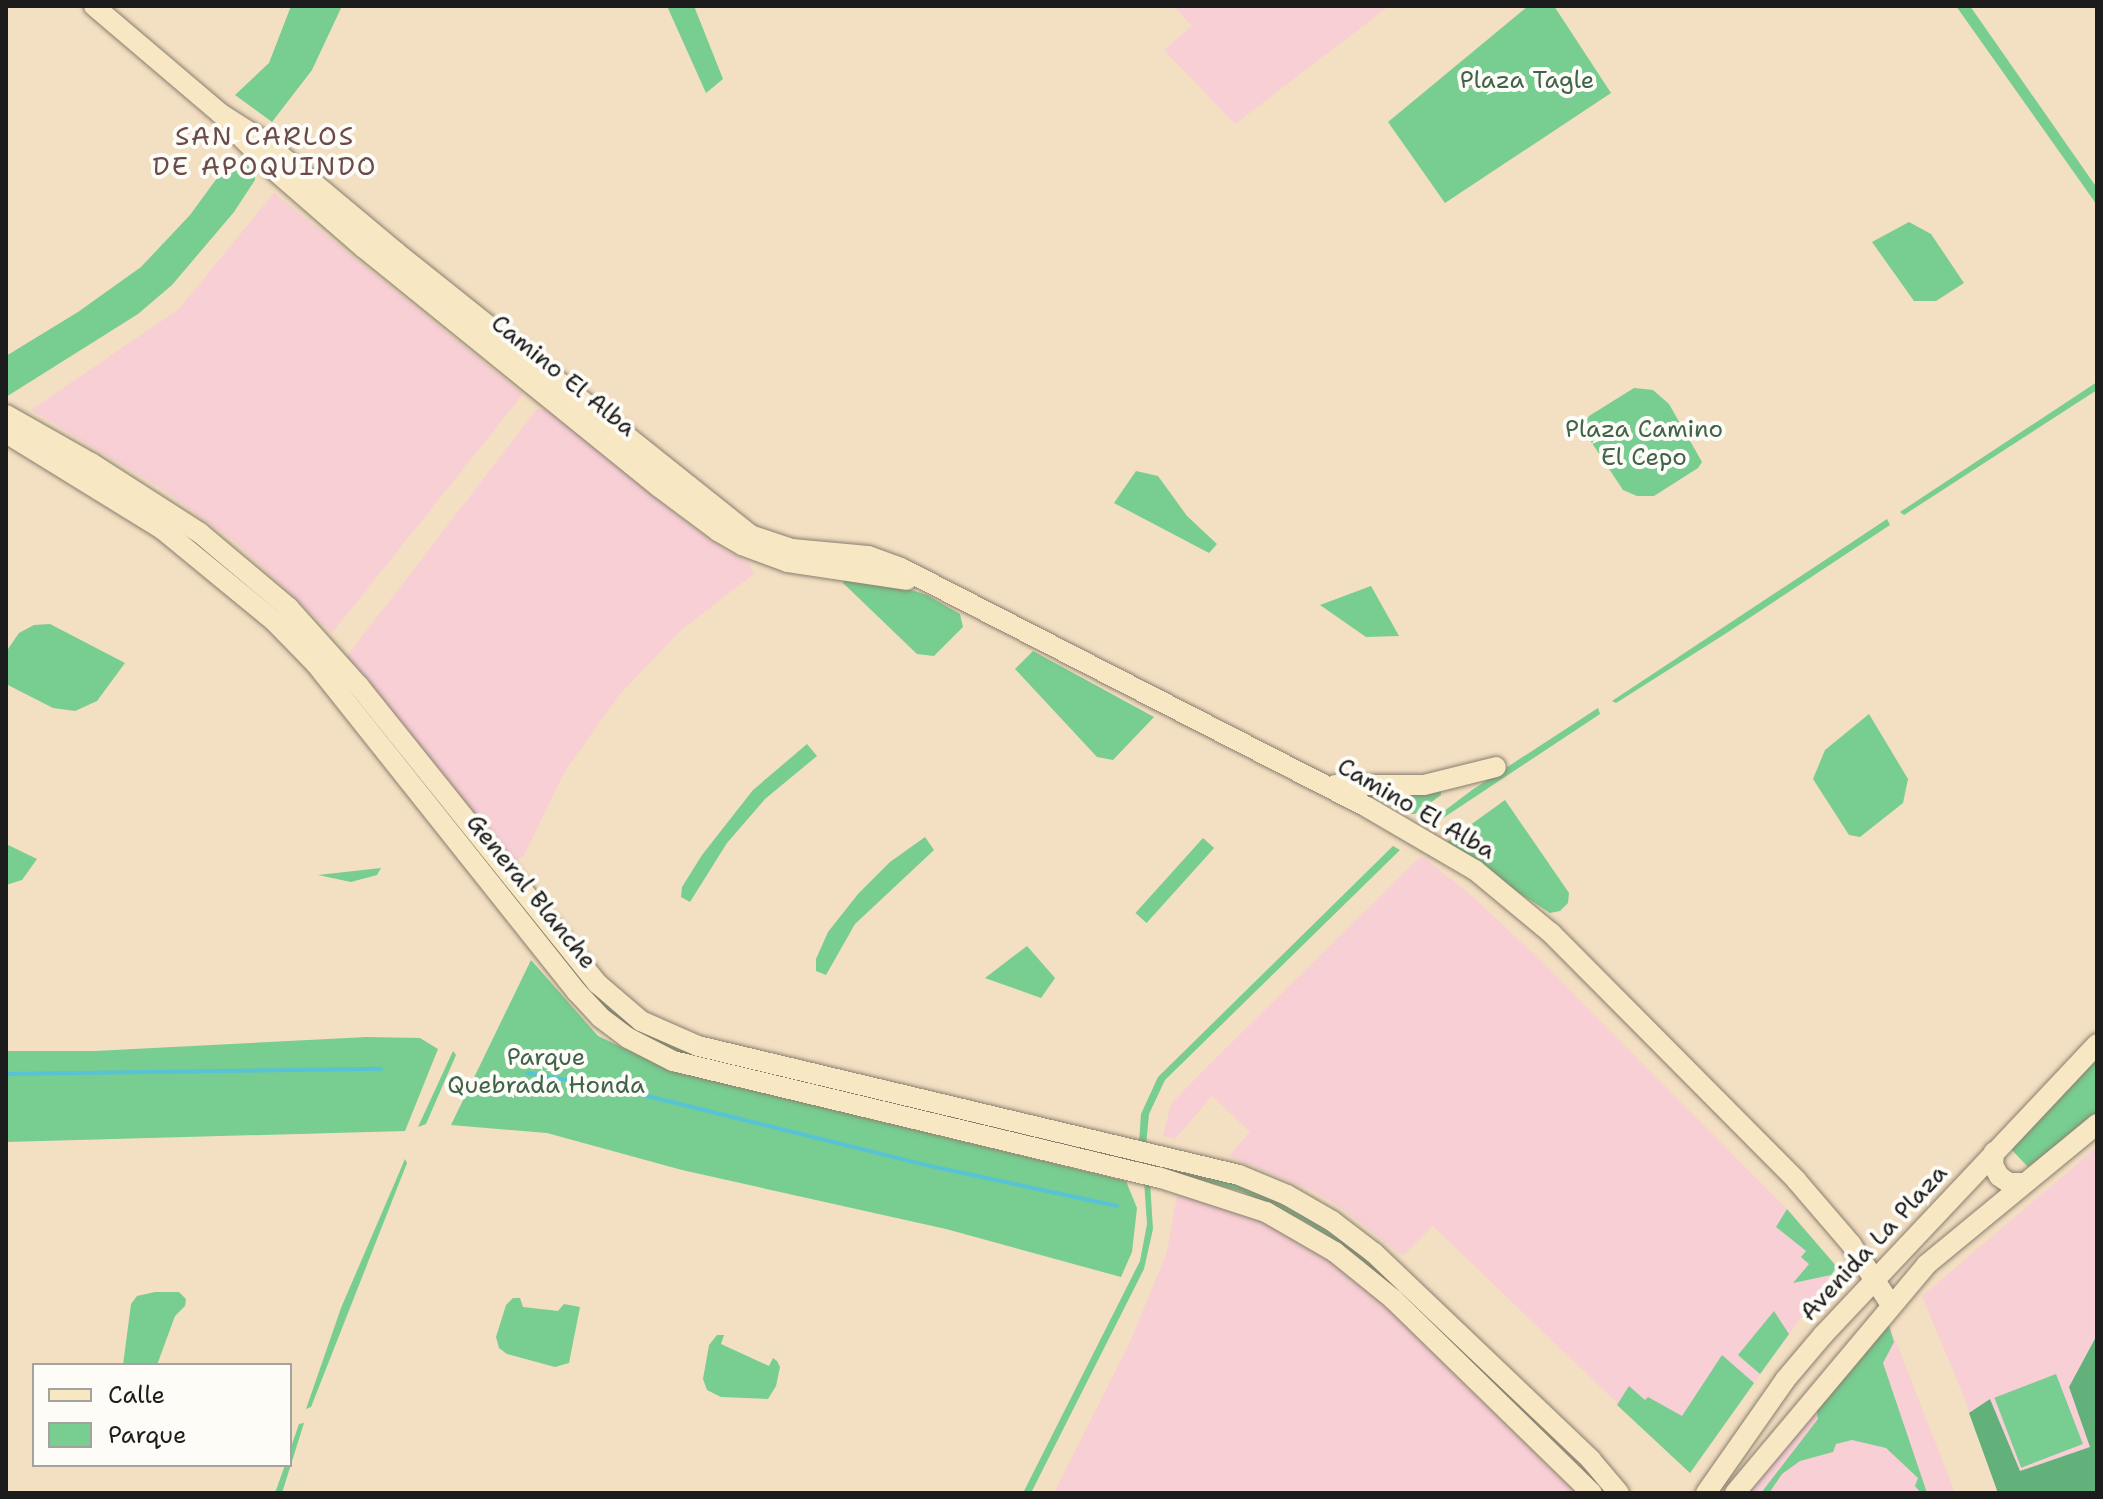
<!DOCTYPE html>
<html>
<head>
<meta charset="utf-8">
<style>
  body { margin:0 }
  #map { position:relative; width:2103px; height:1499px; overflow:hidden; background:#f3dfc2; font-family:"Shantell Sans",sans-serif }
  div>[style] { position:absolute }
  .built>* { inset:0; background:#f7cfd4 }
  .green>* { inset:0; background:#78cd90; transform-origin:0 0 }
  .forest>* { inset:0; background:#62b07a }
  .stream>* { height:4px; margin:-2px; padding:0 2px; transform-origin:2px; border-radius:2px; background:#58c3d4 }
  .roads { filter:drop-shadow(0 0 2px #887e6f) drop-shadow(0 0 2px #887e6f) }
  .secondary>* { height:20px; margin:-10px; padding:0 10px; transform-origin:10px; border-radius:10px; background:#f7e8c3 }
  span { translate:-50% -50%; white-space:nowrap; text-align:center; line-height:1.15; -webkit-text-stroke:8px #fdfcf7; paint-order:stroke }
  .park-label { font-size:24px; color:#41634a }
  .street-label { font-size:24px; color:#1c1c1c }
  .neighbourhood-label { font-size:26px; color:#6a4b4a; letter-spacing:2px }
  .frame { position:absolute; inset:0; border:8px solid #1c1c1c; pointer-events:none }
  .legend { position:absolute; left:32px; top:1363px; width:260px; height:104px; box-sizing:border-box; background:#fdfcf7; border:2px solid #a3a29f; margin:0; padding:10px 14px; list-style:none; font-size:24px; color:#1c1c1c }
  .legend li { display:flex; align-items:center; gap:16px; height:40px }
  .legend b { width:40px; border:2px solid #a3a29f }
</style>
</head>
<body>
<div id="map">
  <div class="built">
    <i style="clip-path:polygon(1174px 6px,1389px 6px,1235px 124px,1164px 50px,1192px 26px)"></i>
    <i style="clip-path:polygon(274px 193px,523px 394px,332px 633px,234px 541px,162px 489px,31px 410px,179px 309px)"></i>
    <i style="clip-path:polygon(537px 409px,549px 410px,683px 520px,720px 547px,749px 563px,754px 574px,682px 629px,619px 695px,565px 771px,524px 855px,512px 864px,344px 660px)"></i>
    <i style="clip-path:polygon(1424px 858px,1471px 895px,1536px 956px,1787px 1209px,1837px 1267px,1690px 1473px,1433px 1226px,1403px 1256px,1340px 1207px,1311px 1190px,1229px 1156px,1250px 1132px,1212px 1096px,1175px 1139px,1163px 1136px,1171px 1104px,1205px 1069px,1418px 859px)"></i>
    <i style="clip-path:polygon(2097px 1147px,2097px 1493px,1998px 1493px,1962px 1392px,1922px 1296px)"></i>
    <i style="clip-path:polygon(1177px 1195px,1216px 1203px,1264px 1221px,1327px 1258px,1370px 1292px,1576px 1493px,1054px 1493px,1130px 1342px,1167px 1252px)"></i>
    <i style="clip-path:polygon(1886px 1316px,1955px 1493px,1743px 1493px)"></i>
  </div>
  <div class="green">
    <i style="clip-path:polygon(291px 6px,342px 6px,312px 70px,272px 122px,235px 95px,269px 63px)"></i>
    <i style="clip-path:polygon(667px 6px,694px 6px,723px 79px,706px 93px)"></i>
    <i style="clip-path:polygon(1528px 6px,1554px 6px,1611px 93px,1445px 203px,1388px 122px)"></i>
    <i style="clip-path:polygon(1956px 6px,1970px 6px,2097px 188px,2097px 205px)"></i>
    <i style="clip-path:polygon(238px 158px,255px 171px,255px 180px,234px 212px,172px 285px,138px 314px,6px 397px,6px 356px,78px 312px,141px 267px,190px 215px,231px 159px)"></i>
    <i style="clip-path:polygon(1909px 222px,1931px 234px,1964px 283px,1936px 301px,1914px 301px,1872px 242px)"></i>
    <i style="clip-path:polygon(2097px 382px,2097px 390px,1904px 515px,1900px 512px)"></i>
    <i style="clip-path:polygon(1634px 388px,1653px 390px,1669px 404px,1702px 462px,1698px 468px,1654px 496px,1637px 496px,1623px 490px,1582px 428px,1589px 416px)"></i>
    <i style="clip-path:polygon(1136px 471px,1158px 476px,1187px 516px,1217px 544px,1209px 553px,1114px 503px)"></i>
    <i style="clip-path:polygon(1887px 519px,1890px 525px,1725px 634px,1616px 703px,1612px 701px)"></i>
    <i style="clip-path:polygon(845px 577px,880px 580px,927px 595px,960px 614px,963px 627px,934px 656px,917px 654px,843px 583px)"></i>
    <i style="clip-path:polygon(1371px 586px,1399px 636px,1366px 637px,1320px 605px)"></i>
    <i style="clip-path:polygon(50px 624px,125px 663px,97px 701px,75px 711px,53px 708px,6px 684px,6px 652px,19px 633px,34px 625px)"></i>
    <i style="clip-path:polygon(1033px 651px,1154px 717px,1113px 760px,1097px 757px,1015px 669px)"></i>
    <i style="clip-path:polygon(1598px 708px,1600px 714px,1431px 826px,1427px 824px,1472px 790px)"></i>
    <i style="clip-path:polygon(1869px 714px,1908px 779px,1903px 803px,1860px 837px,1849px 835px,1813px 779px,1825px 750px)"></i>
    <i style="clip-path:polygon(807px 744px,817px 756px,765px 799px,727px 843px,690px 902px,681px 897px,682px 887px,702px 855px,753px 790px)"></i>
    <i style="clip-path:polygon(1441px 791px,1441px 795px,1415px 814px,1407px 814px,1378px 800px,1380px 797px)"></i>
    <i style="clip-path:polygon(1505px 800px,1569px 893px,1568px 903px,1560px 911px,1550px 913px,1444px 844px)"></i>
    <i style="clip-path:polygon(925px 837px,934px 850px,855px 924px,826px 975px,816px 971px,816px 959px,828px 932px,858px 894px,890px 862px)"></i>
    <i style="left:1203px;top:838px;width:15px;height:101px;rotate:42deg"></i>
    <i style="clip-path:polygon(6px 844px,37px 859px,22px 880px,6px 885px)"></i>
    <i style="clip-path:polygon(1393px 846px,1400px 850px,1165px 1080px,1149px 1114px,1146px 1146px,1139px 1143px,1141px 1114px,1158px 1077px)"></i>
    <i style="clip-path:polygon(381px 868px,377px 875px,351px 882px,318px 875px)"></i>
    <i style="clip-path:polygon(532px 922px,656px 1038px,678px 1049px,779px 1077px,668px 1050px,642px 1039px,603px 1010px)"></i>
    <i style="clip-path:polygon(1027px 946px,1055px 978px,1041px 998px,985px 978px)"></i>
    <i style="clip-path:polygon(531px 960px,598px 1036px,670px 1070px,1126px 1181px,1137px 1208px,1132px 1252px,1121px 1277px,946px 1229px,682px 1170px,547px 1133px,451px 1125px)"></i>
    <i style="clip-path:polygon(367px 1037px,420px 1038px,438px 1049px,405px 1131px,6px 1142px,6px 1051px,95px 1051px)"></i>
    <i style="clip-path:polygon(453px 1051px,456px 1055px,426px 1124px,418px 1127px)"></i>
    <i style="clip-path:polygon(2097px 1056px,2097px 1113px,2028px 1167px,2010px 1148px)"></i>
    <i style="clip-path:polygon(405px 1159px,407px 1163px,311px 1407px,306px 1409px,341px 1308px)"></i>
    <i style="clip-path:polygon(1176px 1166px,1226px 1180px,1288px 1205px,1354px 1246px,1399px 1289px,1306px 1222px,1243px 1192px,1176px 1173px)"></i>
    <i style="clip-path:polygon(1144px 1181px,1150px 1182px,1153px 1229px,1144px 1269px,1031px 1493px,1023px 1493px,1140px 1261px,1147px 1224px)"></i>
    <i style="clip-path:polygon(1787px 1209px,1837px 1267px,1831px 1275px,1793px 1283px,1809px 1264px,1801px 1257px,1806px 1251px,1776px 1227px)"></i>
    <i style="clip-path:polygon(155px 1292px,179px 1292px,186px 1299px,185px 1306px,175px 1316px,157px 1365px,123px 1365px,131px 1304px,137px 1296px)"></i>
    <i style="clip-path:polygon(513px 1298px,520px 1298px,523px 1307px,558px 1311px,564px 1304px,580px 1307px,569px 1363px,555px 1367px,507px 1354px,499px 1348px,496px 1337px,506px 1305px)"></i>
    <i style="clip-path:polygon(1774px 1311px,1789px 1334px,1760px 1374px,1738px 1355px)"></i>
    <i style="clip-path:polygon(1886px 1316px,1894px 1342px,1883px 1363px,1927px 1493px,1921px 1493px,1915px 1486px,1918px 1478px,1886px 1448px,1852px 1440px,1836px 1444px,1833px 1452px,1800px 1461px,1782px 1474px,1769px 1493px,1761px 1493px,1818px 1419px,1815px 1401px)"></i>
    <i style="clip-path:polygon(717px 1335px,724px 1335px,721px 1344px,769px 1366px,773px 1358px,777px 1361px,780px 1367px,776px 1386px,768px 1399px,721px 1397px,707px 1390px,703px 1379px,709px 1345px)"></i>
    <i style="clip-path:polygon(1722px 1355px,1754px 1383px,1690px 1473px,1617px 1405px,1629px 1386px,1645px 1400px,1648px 1397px,1682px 1416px)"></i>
    <i style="left:2056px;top:1374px;width:75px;height:66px;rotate:69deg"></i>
    <i style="clip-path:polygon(304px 1423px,282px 1493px,275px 1493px,285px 1465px,290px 1465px,290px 1450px,299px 1424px)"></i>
  </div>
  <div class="forest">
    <i style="clip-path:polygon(2097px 1335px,2097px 1493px,1998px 1493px,1969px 1413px,1990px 1399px,2020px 1471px,2090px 1447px,2069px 1387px)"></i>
  </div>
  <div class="stream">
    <i style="left:527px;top:1073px;width:93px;rotate:9.9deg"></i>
    <i style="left:619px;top:1089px;width:325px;rotate:13.9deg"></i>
    <i style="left:935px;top:1167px;width:186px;rotate:12.1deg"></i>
    <i style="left:6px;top:1074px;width:375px;rotate:-0.8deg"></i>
  </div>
  <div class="roads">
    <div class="secondary">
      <i style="left:94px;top:6px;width:167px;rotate:40.4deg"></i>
      <i style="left:221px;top:114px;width:49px;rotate:32.4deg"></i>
      <i style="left:262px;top:140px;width:175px;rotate:39.9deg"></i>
      <i style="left:396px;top:252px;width:453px;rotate:38.6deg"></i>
      <i style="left:750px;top:535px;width:44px;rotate:18.4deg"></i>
      <i style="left:792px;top:549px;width:76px;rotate:5.3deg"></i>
      <i style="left:868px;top:556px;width:35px;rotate:20deg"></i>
      <i style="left:901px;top:568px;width:524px;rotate:27.15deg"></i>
      <i style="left:1367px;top:807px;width:125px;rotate:30.3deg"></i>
      <i style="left:1475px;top:870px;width:99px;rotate:39.7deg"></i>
      <i style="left:1551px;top:933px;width:348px;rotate:45.2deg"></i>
      <i style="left:1796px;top:1180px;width:84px;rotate:49.3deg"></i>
      <i style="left:1851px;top:1244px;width:73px;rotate:56.7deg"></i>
      <i style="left:236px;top:132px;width:52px;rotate:45deg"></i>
      <i style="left:273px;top:169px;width:121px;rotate:41deg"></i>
      <i style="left:364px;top:248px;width:380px;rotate:39deg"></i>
      <i style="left:659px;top:487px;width:74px;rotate:36.7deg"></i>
      <i style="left:718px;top:531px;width:28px;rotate:30deg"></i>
      <i style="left:742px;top:545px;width:49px;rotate:20.3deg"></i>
      <i style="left:788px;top:562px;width:120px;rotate:8.6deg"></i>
      <i style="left:6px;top:415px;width:98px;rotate:29.5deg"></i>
      <i style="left:91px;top:463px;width:130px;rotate:32.7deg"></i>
      <i style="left:200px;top:533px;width:116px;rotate:40.1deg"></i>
      <i style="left:289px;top:608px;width:105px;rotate:48.1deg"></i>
      <i style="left:359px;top:686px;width:382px;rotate:51.3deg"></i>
      <i style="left:598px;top:984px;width:57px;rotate:40.7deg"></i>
      <i style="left:641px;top:1021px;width:62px;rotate:23.7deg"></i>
      <i style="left:698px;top:1046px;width:556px;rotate:13.41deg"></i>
      <i style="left:1239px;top:1175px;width:52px;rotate:22.6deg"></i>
      <i style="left:1287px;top:1195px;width:52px;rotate:30deg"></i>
      <i style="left:1332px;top:1221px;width:53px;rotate:37.3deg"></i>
      <i style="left:1374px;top:1253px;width:300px;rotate:43.6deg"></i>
      <i style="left:1591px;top:1460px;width:43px;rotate:49.7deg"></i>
      <i style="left:6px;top:433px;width:183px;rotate:31.6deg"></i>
      <i style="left:162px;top:529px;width:145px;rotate:39.4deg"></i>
      <i style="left:274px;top:621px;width:60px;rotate:45.7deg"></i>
      <i style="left:316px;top:664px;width:419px;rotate:51.5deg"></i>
      <i style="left:577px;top:992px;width:34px;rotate:47deg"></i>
      <i style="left:600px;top:1017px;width:35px;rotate:37deg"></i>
      <i style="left:628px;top:1038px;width:51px;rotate:27.1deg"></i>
      <i style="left:673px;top:1061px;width:499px;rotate:13.5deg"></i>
      <i style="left:1158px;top:1177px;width:114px;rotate:18deg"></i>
      <i style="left:1266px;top:1212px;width:80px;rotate:30.1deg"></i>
      <i style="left:1335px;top:1252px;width:75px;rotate:39deg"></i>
      <i style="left:1393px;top:1299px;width:278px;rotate:44.3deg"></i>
      <i style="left:1335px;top:785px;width:89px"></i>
      <i style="left:1424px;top:785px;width:74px;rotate:-14deg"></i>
      <i style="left:1994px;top:1152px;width:13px;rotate:94deg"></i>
      <i style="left:1993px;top:1165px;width:13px;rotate:61deg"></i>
      <i style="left:1999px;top:1176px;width:12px;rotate:35deg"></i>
      <i style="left:2009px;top:1183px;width:13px"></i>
      <i style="left:1706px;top:1493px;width:138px;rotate:-55deg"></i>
      <i style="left:1785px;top:1380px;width:59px;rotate:-49.8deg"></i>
      <i style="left:1823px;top:1335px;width:400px;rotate:-46.7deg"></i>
      <i style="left:1735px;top:1493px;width:297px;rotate:-50deg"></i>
      <i style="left:1926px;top:1265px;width:222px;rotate:-39.5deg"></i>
    </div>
  </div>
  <div class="park-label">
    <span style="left:1527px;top:81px">Plaza Tagle</span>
    <span style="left:1644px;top:444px">Plaza Camino<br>El Cepo</span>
    <span style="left:546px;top:1072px">Parque<br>Quebrada Honda</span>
  </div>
  <div class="street-label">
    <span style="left:563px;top:376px;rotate:39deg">Camino El Alba</span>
    <span style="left:1416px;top:809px;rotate:30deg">Camino El Alba</span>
    <span style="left:531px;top:892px;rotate:51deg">General Blanche</span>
    <span style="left:1874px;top:1243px;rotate:-47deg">Avenida La Plaza</span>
  </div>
  <div class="neighbourhood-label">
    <span style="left:265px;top:151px">SAN CARLOS<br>DE APOQUINDO</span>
  </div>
  <div class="frame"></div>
  <ul class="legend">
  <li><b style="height:10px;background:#f7e8c3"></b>Calle</li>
  <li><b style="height:22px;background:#78cd90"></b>Parque</li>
  </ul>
</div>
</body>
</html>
